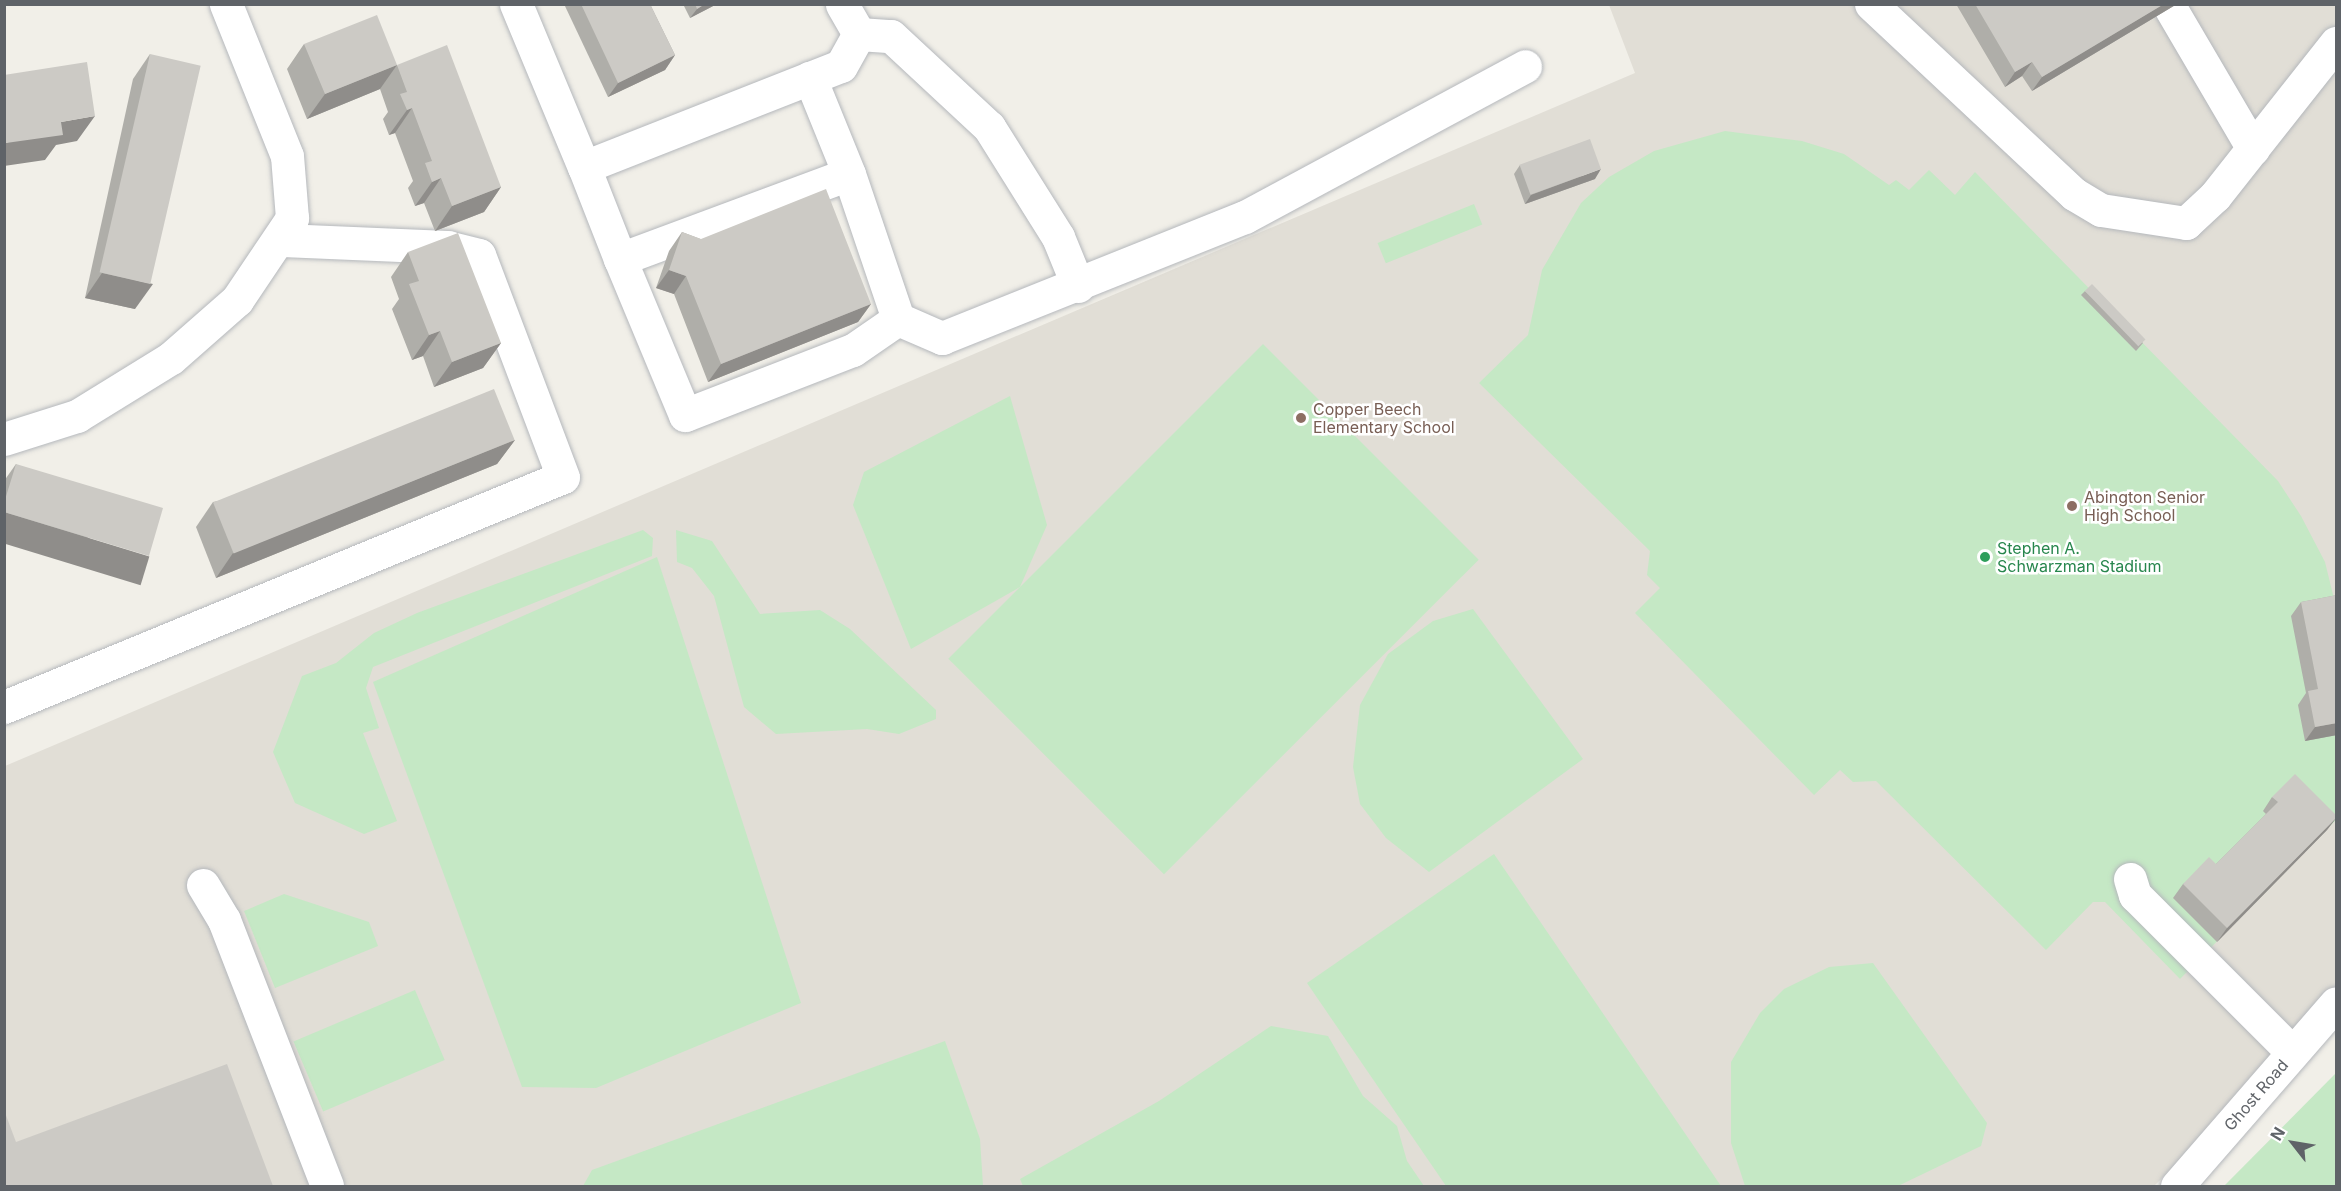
<!DOCTYPE html>
<html>
<head>
<meta charset="utf-8">
<style>
  body { margin:0 }
  #map { position:relative; width:2341px; height:1191px; overflow:hidden; background:#f1efe8; font-family:Inter,sans-serif }
  div>[style] { position:absolute }
  .education>* { inset:0; background:#e1ded6 }
  .green>* { inset:0; background:#c5e8c5; transform-origin:0 0 }
  .roads { filter:drop-shadow(0 0 2px #b5b8bc) drop-shadow(0 0 2px #b5b8bc) }
  .minor>* { height:33px; margin:-16.5px; padding:0 16.5px; transform-origin:16.5px; border-radius:16.5px; background:#fff }
  .wall>* { inset:0; background:#afaea9 }
  .shaded-wall>* { inset:0; background:#8f8d8a; transform-origin:0 0 }
  .building>* { inset:0; background:#cccac5; transform-origin:0 0 }
  .dots>* { width:16px; height:16px; translate:-50% -50%; box-sizing:border-box; border:3px solid #fff; border-radius:50% }
  span { translate:-50% -50%; white-space:nowrap; text-align:center; line-height:1.15; -webkit-text-stroke:5px #fff; paint-order:stroke }
  .education-label { font-size:16px; color:#785e54 }
  .left { translate:0 -50%; text-align:left }
  .leisure-label { font-size:16px; color:#27864d }
  .street-label { font-size:16px; color:#5f6368 }
  .frame { position:absolute; inset:0; border:6px solid #5f6368; pointer-events:none }
  .north { position:absolute; left:2263px; top:1113px; width:60px; height:60px; -webkit-text-stroke:4px #fff; paint-order:stroke; rotate:301deg; font-size:16px; font-weight:700; line-height:24px; text-align:center; color:#5f6368 }
  .north::after { content:''; display:block; margin:auto; width:21px; height:27px; background:#5f6368; clip-path:polygon(50% 0,100% 100%,50% 72%,0 100%) }
</style>
</head>
<body>
<div id="map">
  <div class="education">
    <i style="clip-path:polygon(1609px 5px,2336px 5px,2336px 1008px,2154px 1186px,5px 1186px,5px 766px,1635px 73px)"></i>
  </div>
  <div class="green">
    <i style="clip-path:polygon(1725px 131px,1802px 141px,1844px 154px,1889px 185px,1896px 180px,1909px 190px,1929px 170px,1955px 195px,1975px 172px,2278px 481px,2301px 516px,2325px 562px,2336px 607px,2336px 820px,2180px 979px,2105px 902px,2093px 902px,2046px 950px,1876px 781px,1853px 782px,1840px 770px,1814px 795px,1635px 613px,1660px 588px,1647px 575px,1650px 551px,1479px 383px,1528px 335px,1542px 270px,1581px 203px,1609px 177px,1654px 151px)"></i>
    <i style="left:1474px;top:204px;width:22px;height:104px;rotate:68deg"></i>
    <i style="left:1263px;top:344px;width:305px;height:445px;rotate:45deg"></i>
    <i style="clip-path:polygon(1010px 396px,1047px 525px,1020px 587px,911px 649px,853px 505px,864px 472px)"></i>
    <i style="clip-path:polygon(643px 530px,653px 538px,652px 556px,373px 667px,366px 688px,379px 728px,363px 733px,397px 821px,364px 834px,295px 803px,273px 752px,302px 676px,336px 663px,374px 633px,417px 613px)"></i>
    <i style="clip-path:polygon(676px 530px,712px 541px,760px 614px,820px 610px,850px 629px,936px 710px,936px 719px,899px 734px,867px 729px,776px 734px,744px 707px,714px 596px,692px 568px,677px 562px)"></i>
    <i style="clip-path:polygon(657px 557px,801px 1003px,596px 1088px,522px 1087px,373px 682px)"></i>
    <i style="clip-path:polygon(1473px 609px,1583px 759px,1429px 872px,1386px 838px,1360px 804px,1353px 767px,1360px 705px,1388px 654px,1433px 621px)"></i>
    <i style="clip-path:polygon(1494px 854px,1721px 1186px,1446px 1186px,1307px 983px)"></i>
    <i style="clip-path:polygon(284px 894px,369px 922px,378px 946px,275px 988px,244px 911px)"></i>
    <i style="clip-path:polygon(1873px 963px,1987px 1123px,1981px 1146px,1898px 1186px,1745px 1186px,1731px 1143px,1731px 1062px,1760px 1013px,1784px 989px,1829px 967px)"></i>
    <i style="left:415px;top:990px;width:76px;height:132px;rotate:67deg"></i>
    <i style="clip-path:polygon(1271px 1026px,1328px 1036px,1363px 1096px,1397px 1126px,1407px 1161px,1424px 1186px,1023px 1186px,1020px 1179px,1159px 1101px)"></i>
    <i style="clip-path:polygon(945px 1041px,980px 1139px,983px 1186px,583px 1186px,592px 1170px)"></i>
    <i style="clip-path:polygon(2336px 1073px,2336px 1186px,2224px 1186px)"></i>
  </div>
  <div class="roads">
    <div class="minor">
      <i style="left:516px;top:4px;width:177px;rotate:67.4deg"></i>
      <i style="left:584px;top:167px;width:276px;rotate:-21.5deg"></i>
      <i style="left:841px;top:66px;width:37px;rotate:-61deg"></i>
      <i style="left:859px;top:34px;width:34px;rotate:-120deg"></i>
      <i style="left:1871px;top:4px;width:278px;rotate:43.1deg"></i>
      <i style="left:2074px;top:194px;width:31px;rotate:31deg"></i>
      <i style="left:2101px;top:210px;width:86px;rotate:8.7deg"></i>
      <i style="left:2186px;top:223px;width:40px;rotate:-43deg"></i>
      <i style="left:2215px;top:196px;width:195px;rotate:-51.7deg"></i>
      <i style="left:2171px;top:9px;width:162px;rotate:59.6deg"></i>
      <i style="left:859px;top:34px;width:32px;rotate:4deg"></i>
      <i style="left:891px;top:36px;width:134px;rotate:42.9deg"></i>
      <i style="left:989px;top:127px;width:130px;rotate:57.9deg"></i>
      <i style="left:1058px;top:237px;width:53px;rotate:67.8deg"></i>
      <i style="left:584px;top:167px;width:99px;rotate:68.6deg"></i>
      <i style="left:620px;top:259px;width:244px;rotate:-20.4deg"></i>
      <i style="left:849px;top:174px;width:104px;rotate:-112.1deg"></i>
      <i style="left:849px;top:174px;width:153px;rotate:71.3deg"></i>
      <i style="left:898px;top:319px;width:48px;rotate:23.4deg"></i>
      <i style="left:942px;top:338px;width:326px;rotate:-21.8deg"></i>
      <i style="left:1245px;top:217px;width:318px;rotate:-28.3deg"></i>
      <i style="left:620px;top:259px;width:169px;rotate:67.4deg"></i>
      <i style="left:685px;top:415px;width:180px;rotate:-21.2deg"></i>
      <i style="left:853px;top:350px;width:55px;rotate:-34.6deg"></i>
      <i style="left:4px;top:439px;width:77px;rotate:-17.5deg"></i>
      <i style="left:77px;top:416px;width:110px;rotate:-31.7deg"></i>
      <i style="left:171px;top:358px;width:88px;rotate:-41.3deg"></i>
      <i style="left:237px;top:300px;width:99px;rotate:-56.1deg"></i>
      <i style="left:292px;top:218px;width:62px;rotate:-94.6deg"></i>
      <i style="left:287px;top:156px;width:164px;rotate:-111.9deg"></i>
      <i style="left:4px;top:707px;width:604px;rotate:-22.36deg"></i>
      <i style="left:563px;top:477px;width:237px;rotate:-110.7deg"></i>
      <i style="left:479px;top:255px;width:32px;rotate:-166deg"></i>
      <i style="left:448px;top:247px;width:167px;rotate:-177.6deg"></i>
      <i style="left:2130px;top:879px;width:17px;rotate:73deg"></i>
      <i style="left:2135px;top:895px;width:223px;rotate:45deg"></i>
      <i style="left:203px;top:885px;width:41px;rotate:59deg"></i>
      <i style="left:224px;top:920px;width:285px;rotate:68.8deg"></i>
      <i style="left:2177px;top:1186px;width:242px;rotate:-49deg"></i>
    </div>
  </div>
  <div class="wall">
    <i style="clip-path:polygon(564px 4px,650px 4px,675px 55px,665px 70px,608px 97px)"></i>
    <i style="clip-path:polygon(683px 4px,717px 4px,690px 18px)"></i>
    <i style="clip-path:polygon(1956px 4px,2177px 4px,2032px 91px,2022px 76px,2005px 87px)"></i>
    <i style="clip-path:polygon(304px 44px,397px 65px,501px 187px,484px 212px,435px 231px,424px 203px,415px 206px,408px 188px,413px 181px,395px 133px,389px 135px,383px 119px,388px 112px,380px 89px,307px 119px,287px 69px)"></i>
    <i style="clip-path:polygon(150px 54px,135px 309px,85px 298px,133px 79px)"></i>
    <i style="clip-path:polygon(1520px 165px,1595px 179px,1525px 204px,1514px 174px)"></i>
    <i style="clip-path:polygon(682px 232px,871px 304px,858px 322px,708px 382px,674px 294px,656px 288px,669px 251px)"></i>
    <i style="clip-path:polygon(408px 252px,501px 343px,483px 368px,434px 387px,423px 356px,412px 360px,392px 309px,399px 299px,391px 277px)"></i>
    <i style="clip-path:polygon(2085px 291px,2143px 343px,2136px 351px,2081px 295px)"></i>
    <i style="clip-path:polygon(515px 440px,497px 464px,216px 578px,196px 527px,213px 502px)"></i>
    <i style="clip-path:polygon(16px 464px,131px 581px,4px 542px,4px 481px)"></i>
    <i style="clip-path:polygon(2337px 595px,2337px 735px,2305px 741px,2298px 705px,2306px 693px,2291px 616px,2301px 602px)"></i>
    <i style="clip-path:polygon(2272px 797px,2337px 817px,2327px 830px,2217px 942px,2173px 898px,2183px 884px,2216px 864px,2266px 814px,2263px 811px)"></i>
  </div>
  <div class="shaded-wall">
    <i style="clip-path:polygon(705px 4px,717px 4px,690px 18px,697px 9px)"></i>
    <i style="clip-path:polygon(2164px 4px,2177px 4px,2032px 91px,2042px 77px)"></i>
    <i style="clip-path:polygon(675px 55px,665px 70px,608px 97px,618px 83px)"></i>
    <i style="clip-path:polygon(2032px 62px,2022px 76px,2005px 87px,2015px 72px)"></i>
    <i style="clip-path:polygon(397px 65px,380px 89px,307px 119px,325px 94px)"></i>
    <i style="clip-path:polygon(412px 108px,395px 133px,389px 135px,407px 110px)"></i>
    <i style="clip-path:polygon(95px 116px,77px 141px,56px 145px,45px 160px,4px 166px,4px 146px,6px 143px,61px 122px)"></i>
    <i style="clip-path:polygon(1601px 169px,1595px 179px,1525px 204px,1531px 195px)"></i>
    <i style="clip-path:polygon(441px 178px,424px 203px,415px 206px,432px 182px)"></i>
    <i style="clip-path:polygon(501px 187px,484px 212px,435px 231px,452px 206px)"></i>
    <i style="clip-path:polygon(669px 270px,686px 276px,674px 294px,656px 288px)"></i>
    <i style="clip-path:polygon(102px 273px,153px 284px,135px 309px,85px 298px)"></i>
    <i style="clip-path:polygon(871px 304px,858px 322px,708px 382px,721px 364px)"></i>
    <i style="clip-path:polygon(440px 331px,423px 356px,412px 360px,429px 335px)"></i>
    <i style="clip-path:polygon(501px 343px,483px 368px,434px 387px,452px 362px)"></i>
    <i style="clip-path:polygon(515px 440px,497px 464px,216px 578px,233px 553px)"></i>
    <i style="left:4px;top:512px;width:152px;height:30px;rotate:17deg"></i>
    <i style="clip-path:polygon(2337px 723px,2337px 735px,2305px 741px,2315px 727px)"></i>
    <i style="clip-path:polygon(2337px 817px,2327px 830px,2217px 942px,2227px 928px)"></i>
  </div>
  <div class="building">
    <i style="clip-path:polygon(581px 4px,650px 4px,675px 55px,618px 83px)"></i>
    <i style="clip-path:polygon(695px 4px,705px 4px,697px 9px)"></i>
    <i style="clip-path:polygon(1975px 4px,2164px 4px,2042px 77px,2032px 62px,2015px 72px)"></i>
    <i style="clip-path:polygon(377px 15px,397px 65px,447px 45px,501px 187px,452px 206px,441px 178px,432px 182px,425px 163px,432px 161px,412px 108px,407px 110px,400px 94px,407px 92px,397px 65px,325px 94px,304px 44px)"></i>
    <i style="left:150px;top:54px;width:52px;height:224px;rotate:13deg"></i>
    <i style="clip-path:polygon(87px 62px,95px 116px,61px 122px,63px 135px,6px 143px,4px 135px,4px 75px)"></i>
    <i style="left:1590px;top:139px;width:32px;height:75px;rotate:70deg"></i>
    <i style="clip-path:polygon(826px 189px,871px 304px,721px 364px,686px 276px,669px 270px,682px 232px,701px 239px)"></i>
    <i style="clip-path:polygon(458px 233px,501px 343px,452px 362px,440px 331px,429px 335px,409px 284px,419px 281px,408px 252px)"></i>
    <i style="left:2092px;top:284px;width:77px;height:10px;rotate:46deg"></i>
    <i style="left:494px;top:389px;width:55px;height:303px;rotate:68deg"></i>
    <i style="clip-path:polygon(16px 464px,163px 508px,149px 556px,4px 512px,4px 503px)"></i>
    <i style="clip-path:polygon(2337px 595px,2337px 723px,2315px 727px,2308px 691px,2318px 689px,2301px 602px)"></i>
    <i style="clip-path:polygon(2295px 774px,2337px 816px,2337px 817px,2227px 928px,2183px 884px,2209px 857px,2216px 864px,2278px 802px,2272px 797px)"></i>
    <i style="clip-path:polygon(227px 1064px,273px 1186px,4px 1186px,4px 1110px,16px 1142px)"></i>
  </div>
  <div class="dots">
    <i style="left:1301px;top:418px;background:#8d6e63"></i>
    <i style="left:2072px;top:506px;background:#8d6e63"></i>
    <i style="left:1985px;top:557px;background:#2e9e5b"></i>
  </div>
  <div class="education-label">
    <span class="left" style="left:1313px;top:418px">Copper Beech<br>Elementary School</span>
    <span class="left" style="left:2084px;top:506px">Abington Senior<br>High School</span>
  </div>
  <div class="leisure-label">
    <span class="left" style="left:1997px;top:557px">Stephen A.<br>Schwarzman Stadium</span>
  </div>
  <div class="street-label">
    <span style="left:2256px;top:1095px;rotate:-49deg">Ghost Road</span>
  </div>
  <div class="frame"></div>
  <div class="north">N</div>
</div>
</body>
</html>
